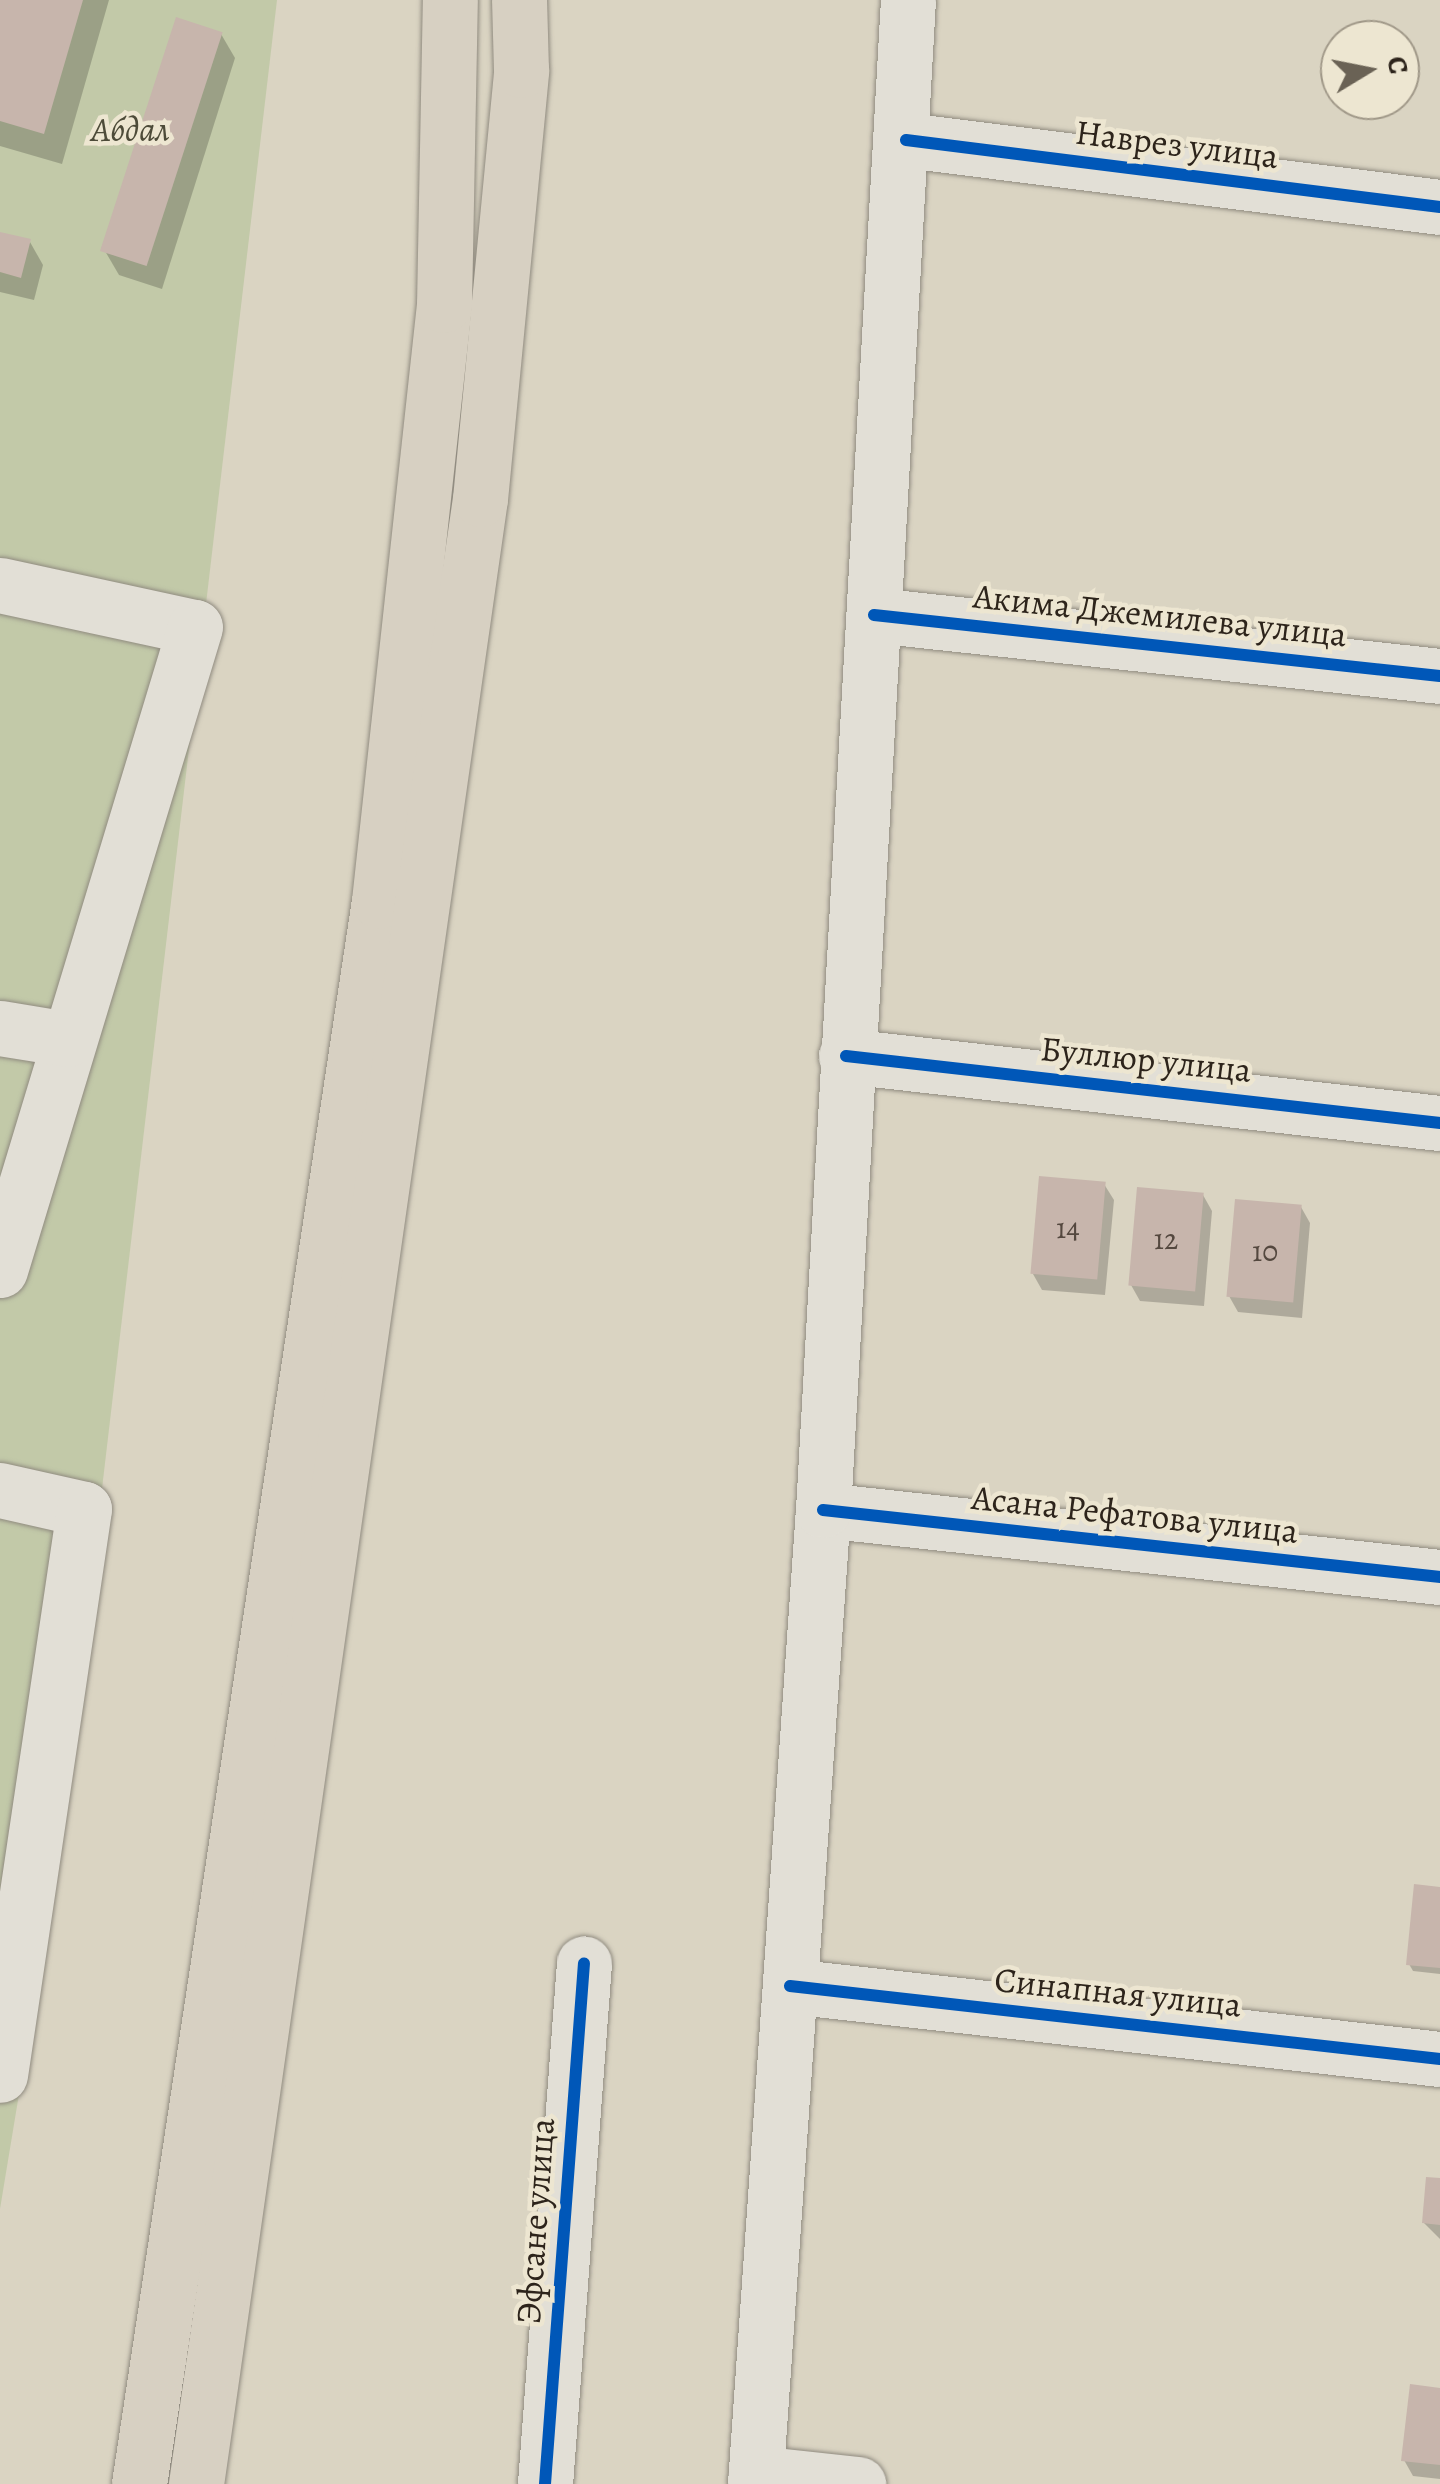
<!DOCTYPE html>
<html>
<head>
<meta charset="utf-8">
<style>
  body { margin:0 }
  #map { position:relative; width:1440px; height:2484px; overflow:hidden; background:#dad4c2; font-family:Alegreya,serif }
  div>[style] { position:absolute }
  .green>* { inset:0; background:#c2c9a8 }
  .shadow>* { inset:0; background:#0003 }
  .building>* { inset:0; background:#c7b5ac; transform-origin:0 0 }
  .roads { filter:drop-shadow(0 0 2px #908b80) drop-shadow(0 0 2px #908b80) }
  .minor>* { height:55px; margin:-27.5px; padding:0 27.5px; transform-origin:27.5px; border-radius:27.5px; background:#e2dfd6 }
  .major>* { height:55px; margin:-27.5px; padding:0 27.5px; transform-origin:27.5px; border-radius:27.5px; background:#d7d0c2 }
  .cycleway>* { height:12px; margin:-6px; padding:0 6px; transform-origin:6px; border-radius:6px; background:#0057b8 }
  span { translate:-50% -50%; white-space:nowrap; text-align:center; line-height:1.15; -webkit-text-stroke:9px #ede6d1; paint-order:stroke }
  .number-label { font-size:30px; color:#54483f }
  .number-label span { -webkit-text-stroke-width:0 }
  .park-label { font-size:35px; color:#4d4b39; font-style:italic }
  .street-label { font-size:35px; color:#2d241b }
  .north { position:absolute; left:1320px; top:20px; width:100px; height:100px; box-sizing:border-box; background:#ede6d1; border:2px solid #a09888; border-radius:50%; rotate:80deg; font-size:28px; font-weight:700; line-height:40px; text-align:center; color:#2d241b }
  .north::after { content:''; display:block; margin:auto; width:35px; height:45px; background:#6a6255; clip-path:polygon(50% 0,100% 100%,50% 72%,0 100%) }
</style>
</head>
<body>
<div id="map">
  <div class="green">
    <i style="clip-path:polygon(0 0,277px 0,60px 1846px,0 2209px)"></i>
  </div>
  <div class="shadow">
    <i style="clip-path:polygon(0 0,109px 0,62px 164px,0 146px)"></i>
    <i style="clip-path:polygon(221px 34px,235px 58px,162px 289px,119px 275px,105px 251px)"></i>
    <i style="clip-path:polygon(0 234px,30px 242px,43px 265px,34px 300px,0 292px)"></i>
    <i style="clip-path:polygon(1104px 1184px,1114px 1200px,1105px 1295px,1042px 1290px,1033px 1274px)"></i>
    <i style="clip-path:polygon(1203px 1195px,1212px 1211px,1204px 1306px,1140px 1301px,1131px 1285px)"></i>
    <i style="clip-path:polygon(1301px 1207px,1310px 1223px,1302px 1318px,1238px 1312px,1229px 1296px)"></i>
    <i style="clip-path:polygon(1440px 1889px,1440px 1974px,1413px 1971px,1409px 1964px)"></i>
    <i style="clip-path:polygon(1440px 2180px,1440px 2239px,1424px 2223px)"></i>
    <i style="clip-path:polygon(1440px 2390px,1440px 2479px,1413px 2476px,1404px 2460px)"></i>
  </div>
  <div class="building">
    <i style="clip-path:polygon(0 0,83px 0,44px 134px,0 121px)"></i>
    <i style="left:176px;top:17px;width:49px;height:246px;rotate:18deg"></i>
    <i style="clip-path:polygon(0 232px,31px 239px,21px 278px,0 272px)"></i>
    <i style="left:1039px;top:1176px;width:67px;height:98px;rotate:5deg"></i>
    <i style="left:1137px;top:1187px;width:67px;height:99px;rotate:5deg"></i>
    <i style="left:1235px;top:1199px;width:67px;height:98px;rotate:5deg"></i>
    <i style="clip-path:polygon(1414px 1884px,1440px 1887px,1440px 1968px,1406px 1965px)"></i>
    <i style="clip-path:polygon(1426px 2177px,1440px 2178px,1440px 2225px,1422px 2223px)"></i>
    <i style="clip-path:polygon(1410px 2384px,1440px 2388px,1440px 2465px,1401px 2461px)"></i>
  </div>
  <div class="roads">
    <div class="minor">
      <i style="left:906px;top:140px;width:538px;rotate:7.15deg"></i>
      <i style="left:0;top:585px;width:199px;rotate:12.2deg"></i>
      <i style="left:195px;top:627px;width:672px;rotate:106.87deg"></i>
      <i style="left:874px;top:615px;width:569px;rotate:6.15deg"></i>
      <i style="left:0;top:1028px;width:69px;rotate:9.2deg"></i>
      <i style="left:846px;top:1056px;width:598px;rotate:6.44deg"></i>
      <i style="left:0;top:1490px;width:86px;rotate:12.7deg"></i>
      <i style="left:84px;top:1509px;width:572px;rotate:98.44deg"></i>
      <i style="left:823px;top:1510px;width:621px;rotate:6.2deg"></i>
      <i style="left:790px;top:1986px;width:654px;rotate:6.41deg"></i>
      <i style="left:756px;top:2473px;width:103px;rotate:6.2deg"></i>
      <i style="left:545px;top:2484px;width:522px;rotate:-85.72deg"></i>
      <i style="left:755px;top:2484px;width:976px;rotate:-86.01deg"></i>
      <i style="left:823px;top:1510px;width:1512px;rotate:-86.78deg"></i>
    </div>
    <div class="major">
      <i style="left:139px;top:2484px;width:1601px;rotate:-81.38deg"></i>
      <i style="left:379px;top:901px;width:600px;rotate:-83.78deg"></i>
      <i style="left:444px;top:305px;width:305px;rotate:-88.9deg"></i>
      <i style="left:196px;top:2484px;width:2005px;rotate:-81.86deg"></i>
      <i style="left:480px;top:499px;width:431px;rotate:-84.5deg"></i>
      <i style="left:521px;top:70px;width:70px;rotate:-91.6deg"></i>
    </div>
  </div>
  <div class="cycleway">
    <i style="left:906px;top:140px;width:538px;rotate:7.15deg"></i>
    <i style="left:874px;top:615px;width:569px;rotate:6.15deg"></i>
    <i style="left:846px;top:1056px;width:598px;rotate:6.44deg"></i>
    <i style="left:823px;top:1510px;width:621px;rotate:6.2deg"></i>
    <i style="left:790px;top:1986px;width:654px;rotate:6.41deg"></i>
    <i style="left:545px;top:2484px;width:522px;rotate:-85.72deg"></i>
  </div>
  <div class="number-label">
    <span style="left:1068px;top:1228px">14</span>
    <span style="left:1166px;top:1239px">12</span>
    <span style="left:1265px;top:1251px">10</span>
  </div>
  <div class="park-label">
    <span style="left:130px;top:129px">Абдал</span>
  </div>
  <div class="street-label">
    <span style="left:1177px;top:144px;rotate:7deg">Наврез улица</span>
    <span style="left:1160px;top:615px;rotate:6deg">Акима Джемилева улица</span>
    <span style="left:1146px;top:1059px;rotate:6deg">Буллюр улица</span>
    <span style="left:1135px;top:1514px;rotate:6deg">Асана Рефатова улица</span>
    <span style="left:1118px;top:1992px;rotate:6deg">Синапная улица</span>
    <span style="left:535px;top:2221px;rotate:-86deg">Эфсане улица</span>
  </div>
  <div class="north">С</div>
</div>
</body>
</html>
